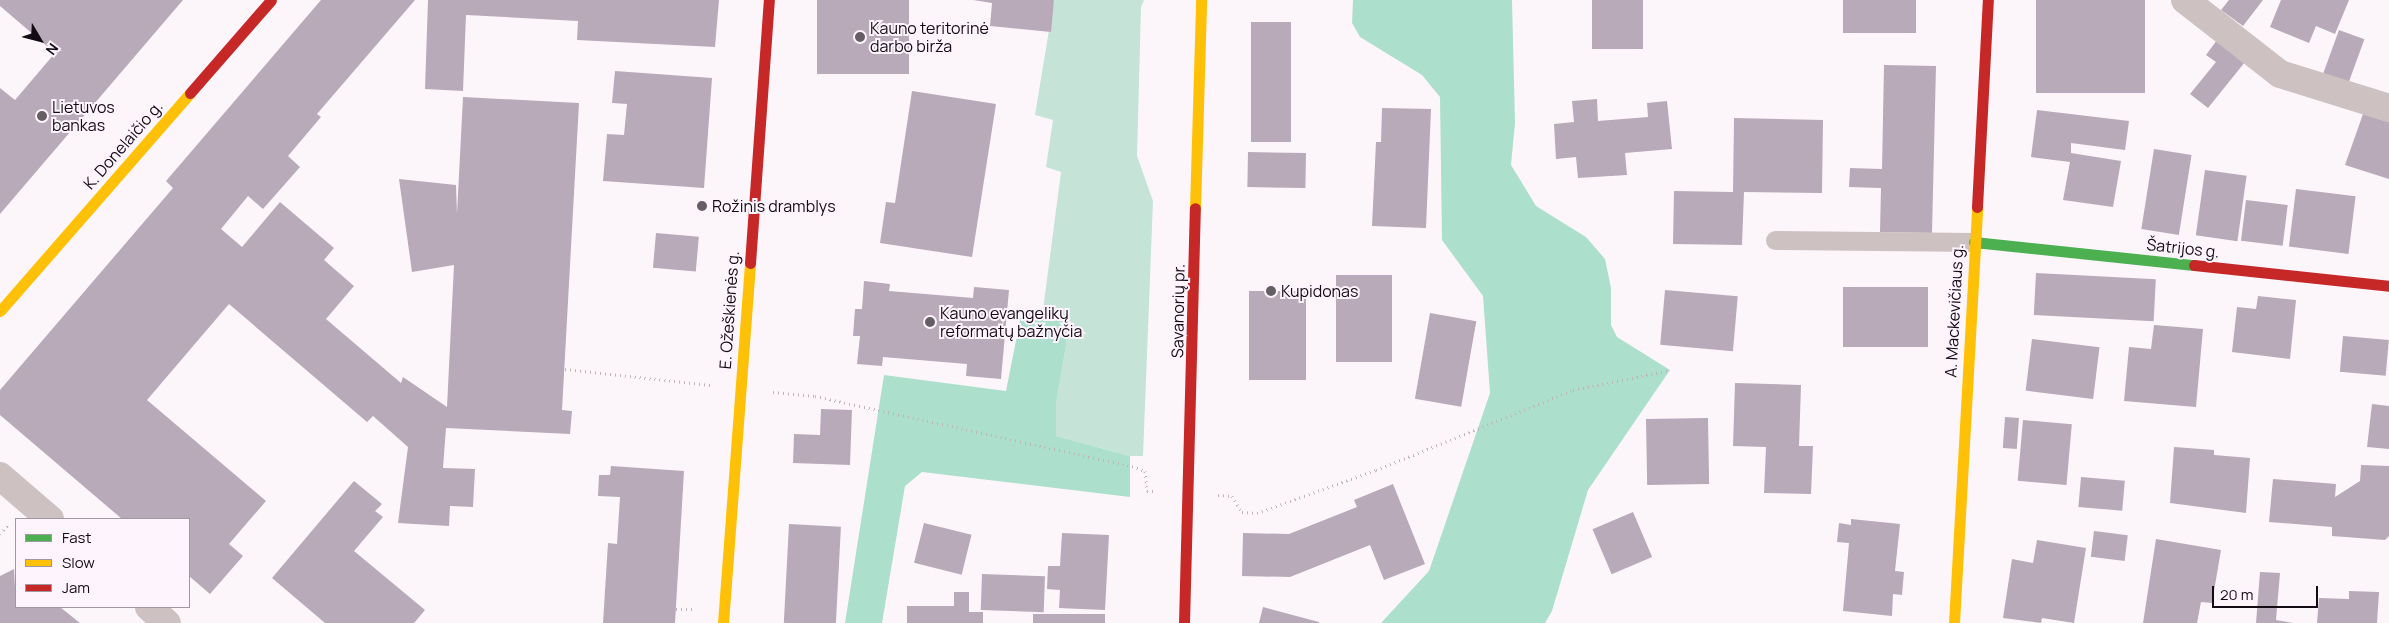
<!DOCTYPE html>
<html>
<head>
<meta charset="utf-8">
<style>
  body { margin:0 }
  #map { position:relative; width:2389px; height:623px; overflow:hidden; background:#fcf6fb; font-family:Manrope,sans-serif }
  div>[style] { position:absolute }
  .green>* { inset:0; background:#c5e3d6 }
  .forest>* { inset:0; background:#ade0cc }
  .building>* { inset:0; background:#b8aab8; transform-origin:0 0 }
  .path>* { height:3px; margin-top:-1.5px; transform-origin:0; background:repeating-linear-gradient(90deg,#c0b6b9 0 1px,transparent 0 5px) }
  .lane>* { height:19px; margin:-9.5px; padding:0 9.5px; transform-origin:9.5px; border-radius:9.5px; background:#cec1c2 }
  .street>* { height:28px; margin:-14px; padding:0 14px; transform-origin:14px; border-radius:14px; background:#cec1c2 }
  .fast>* { height:11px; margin:-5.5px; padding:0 5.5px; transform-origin:5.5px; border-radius:5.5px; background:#4caf50 }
  .slow>* { height:11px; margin:-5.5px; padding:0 5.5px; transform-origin:5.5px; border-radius:5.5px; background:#ffc107 }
  .jam>* { height:11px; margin:-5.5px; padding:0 5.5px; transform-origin:5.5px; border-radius:5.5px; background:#c62828 }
  .dots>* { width:14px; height:14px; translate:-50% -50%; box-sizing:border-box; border:2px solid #fef4fd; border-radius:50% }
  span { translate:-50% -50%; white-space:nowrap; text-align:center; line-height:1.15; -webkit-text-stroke:4px #fef4fd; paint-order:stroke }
  .poi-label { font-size:16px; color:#130c14 }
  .left { translate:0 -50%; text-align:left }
  .street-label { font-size:16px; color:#130c14 }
  .legend { position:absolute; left:15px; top:518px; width:175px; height:90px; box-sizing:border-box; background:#fef4fd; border:1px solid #a097a0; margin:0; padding:6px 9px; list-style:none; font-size:15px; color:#130c14 }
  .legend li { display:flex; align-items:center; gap:10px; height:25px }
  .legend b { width:25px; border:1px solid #a097a0 }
  .north { position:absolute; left:15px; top:15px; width:50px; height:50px; -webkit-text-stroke:4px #fef4fd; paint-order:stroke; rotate:127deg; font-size:14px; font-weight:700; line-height:20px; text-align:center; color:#130c14 }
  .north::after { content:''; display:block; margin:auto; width:18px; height:22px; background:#130c14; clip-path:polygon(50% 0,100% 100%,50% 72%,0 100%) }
  .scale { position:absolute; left:2212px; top:586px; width:106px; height:22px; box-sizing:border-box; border:2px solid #130c14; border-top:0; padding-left:6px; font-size:15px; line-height:18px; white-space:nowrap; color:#130c14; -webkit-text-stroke:4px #fef4fd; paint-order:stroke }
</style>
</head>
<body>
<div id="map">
  <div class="green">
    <i style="clip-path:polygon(1054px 0,1144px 0,1141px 7px,1137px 156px,1153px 201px,1143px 456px,1130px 456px,1056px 436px,1056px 404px,1066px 346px,1066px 311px,1043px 310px,1061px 172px,1046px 167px,1053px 120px,1035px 115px)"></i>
  </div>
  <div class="forest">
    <i style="clip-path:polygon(1353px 0,1512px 0,1515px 123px,1511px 165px,1536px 206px,1586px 237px,1605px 259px,1611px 288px,1611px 325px,1617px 337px,1670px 370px,1588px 490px,1552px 611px,1545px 623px,1381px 623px,1429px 571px,1490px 393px,1483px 296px,1442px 240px,1440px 97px,1422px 75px,1360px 37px,1352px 23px)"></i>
    <i style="clip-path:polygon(1022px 310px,1066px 310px,1066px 346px,1056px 404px,1056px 436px,1130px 456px,1130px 497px,922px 472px,905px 486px,882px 623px,845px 623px,884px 375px,1006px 391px)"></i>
  </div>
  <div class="building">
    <i style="clip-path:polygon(0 0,183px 0,0 214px,0 88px,15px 100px,55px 53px,0 6px)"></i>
    <i style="clip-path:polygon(321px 0,415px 0,317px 114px,321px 117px,288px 156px,300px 167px,263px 209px,248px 196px,221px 229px,242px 247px,280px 202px,334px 248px,324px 260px,354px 286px,326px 319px,401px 383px,403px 377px,447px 407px,454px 265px,412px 272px,399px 179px,456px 185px,457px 214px,463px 97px,579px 103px,562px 410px,572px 411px,570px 434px,446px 428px,443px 468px,475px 469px,473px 507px,450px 506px,449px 526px,398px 523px,408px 447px,373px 416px,367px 422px,229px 304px,147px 400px,266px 501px,229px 544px,243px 556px,210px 594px,189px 576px,189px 519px,122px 519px,0 415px,0 390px,173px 188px,166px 181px)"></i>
    <i style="clip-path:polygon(428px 0,719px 0,715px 47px,577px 40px,578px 21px,466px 15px,463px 91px,425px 89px)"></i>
    <i style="left:817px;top:0;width:92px;height:74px"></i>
    <i style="clip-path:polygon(973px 0,1054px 0,1051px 32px,990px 26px,992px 3px)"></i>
    <i style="left:1592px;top:0;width:51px;height:49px"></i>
    <i style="left:1843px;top:0;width:73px;height:33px"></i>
    <i style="left:2036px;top:0;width:109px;height:93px"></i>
    <i style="clip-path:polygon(2229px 0,2263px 0,2243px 26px,2221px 10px)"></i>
    <i style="clip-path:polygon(2281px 0,2349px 0,2335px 34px,2316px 26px,2309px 43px,2270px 27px)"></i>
    <i style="left:1251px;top:22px;width:40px;height:120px"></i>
    <i style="left:2339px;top:30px;width:27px;height:47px;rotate:20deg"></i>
    <i style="clip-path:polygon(2217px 40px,2245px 62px,2208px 108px,2190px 94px,2216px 62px,2206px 55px)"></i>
    <i style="clip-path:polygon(1884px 65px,1936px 66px,1932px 233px,1880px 232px,1881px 188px,1849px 187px,1850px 168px,1882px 169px)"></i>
    <i style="clip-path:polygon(615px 71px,712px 78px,704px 188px,603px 181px,607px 134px,624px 135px,627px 104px,612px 103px)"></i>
    <i style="clip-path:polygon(912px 91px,996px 104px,972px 257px,880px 243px,886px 202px,895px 203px)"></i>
    <i style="clip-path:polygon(1597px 99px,1598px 121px,1648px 117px,1647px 103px,1667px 101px,1672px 149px,1625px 153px,1627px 175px,1578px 178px,1576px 157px,1556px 159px,1554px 124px,1574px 122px,1572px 101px)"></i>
    <i style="clip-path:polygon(1382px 108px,1431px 109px,1426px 228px,1372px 226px,1376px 142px,1381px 142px)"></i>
    <i style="clip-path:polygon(2037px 110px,2129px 121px,2125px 150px,2071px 143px,2071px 153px,2121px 161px,2113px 207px,2063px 200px,2070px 162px,2031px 157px)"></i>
    <i style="clip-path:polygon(2363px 114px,2389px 122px,2389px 179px,2345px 165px)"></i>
    <i style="clip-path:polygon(1734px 118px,1823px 120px,1822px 193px,1744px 192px,1742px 245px,1673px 244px,1674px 191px,1733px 192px)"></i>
    <i style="left:2154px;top:149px;width:38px;height:81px;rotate:9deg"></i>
    <i style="left:1248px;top:152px;width:58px;height:35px;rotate:1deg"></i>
    <i style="left:2205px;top:170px;width:42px;height:66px;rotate:8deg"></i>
    <i style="left:2296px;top:189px;width:60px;height:58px;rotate:7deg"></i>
    <i style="left:2246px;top:200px;width:42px;height:41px;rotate:7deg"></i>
    <i style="left:656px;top:233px;width:43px;height:35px;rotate:5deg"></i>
    <i style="left:2036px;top:273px;width:120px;height:42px;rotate:3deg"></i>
    <i style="left:1336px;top:275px;width:56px;height:87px"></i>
    <i style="clip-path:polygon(864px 281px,890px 284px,889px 291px,973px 298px,974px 287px,1009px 290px,1001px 379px,966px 376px,967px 364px,883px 357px,882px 366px,857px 364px,860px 336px,853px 336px,855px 309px,862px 309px)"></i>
    <i style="left:1928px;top:287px;width:60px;height:85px;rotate:90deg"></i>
    <i style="left:1665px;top:290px;width:73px;height:55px;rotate:5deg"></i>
    <i style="left:1249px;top:291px;width:57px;height:89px"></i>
    <i style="clip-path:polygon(2258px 296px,2296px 300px,2290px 359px,2232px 352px,2237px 307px,2256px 309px)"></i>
    <i style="left:1430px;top:313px;width:47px;height:87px;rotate:10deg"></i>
    <i style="clip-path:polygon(2154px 325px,2203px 329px,2196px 407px,2124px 401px,2129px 347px,2151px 349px)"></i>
    <i style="left:2343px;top:336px;width:46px;height:36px;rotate:5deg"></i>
    <i style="left:2032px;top:339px;width:68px;height:52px;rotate:7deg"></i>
    <i style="clip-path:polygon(1735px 383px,1801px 385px,1799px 446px,1813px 446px,1811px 494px,1764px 493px,1766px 447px,1733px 446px)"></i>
    <i style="clip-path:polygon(2372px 404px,2389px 406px,2389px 449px,2367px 447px)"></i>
    <i style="clip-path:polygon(821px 409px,852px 410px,850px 465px,793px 463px,794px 434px,820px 435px)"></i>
    <i style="left:2005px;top:417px;width:14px;height:31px;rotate:4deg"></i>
    <i style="left:1708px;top:418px;width:66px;height:62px;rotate:89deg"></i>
    <i style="left:2023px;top:420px;width:49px;height:61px;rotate:5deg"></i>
    <i style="clip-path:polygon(2174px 447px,2214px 450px,2214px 455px,2250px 458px,2246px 513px,2170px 503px)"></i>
    <i style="clip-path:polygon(2361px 465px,2389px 466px,2389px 536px,2385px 540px,2332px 536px,2332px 527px,2269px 522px,2273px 479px,2336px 484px,2335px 497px,2360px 481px)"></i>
    <i style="clip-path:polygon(611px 466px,684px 471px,675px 623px,603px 623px,608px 543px,617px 544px,620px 497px,598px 496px,599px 475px,610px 475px)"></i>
    <i style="left:2081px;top:477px;width:44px;height:30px;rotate:5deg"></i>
    <i style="clip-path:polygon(354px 481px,382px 504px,375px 511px,383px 517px,354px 551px,425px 610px,414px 623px,325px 623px,272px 578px)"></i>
    <i style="clip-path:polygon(1393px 484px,1425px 564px,1384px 580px,1370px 545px,1290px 577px,1242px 576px,1243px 533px,1289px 534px,1357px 507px,1354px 500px)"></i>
    <i style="left:1633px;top:512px;width:49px;height:44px;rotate:67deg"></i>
    <i style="clip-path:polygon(1851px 519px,1900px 524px,1895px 571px,1904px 572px,1902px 595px,1893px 594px,1892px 616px,1843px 611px,1849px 543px,1837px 542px,1839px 523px,1851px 525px)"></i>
    <i style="left:924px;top:523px;width:49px;height:41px;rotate:14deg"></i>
    <i style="left:789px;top:524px;width:52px;height:99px;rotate:3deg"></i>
    <i style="left:2094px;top:531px;width:34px;height:26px;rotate:7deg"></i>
    <i style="clip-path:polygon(1062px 533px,1109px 535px,1105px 610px,1059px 608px,1060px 590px,1047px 589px,1048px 566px,1060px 566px)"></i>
    <i style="clip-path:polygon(2156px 539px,2221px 550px,2212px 603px,2201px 602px,2197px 623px,2143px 623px)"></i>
    <i style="clip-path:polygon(2037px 540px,2086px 548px,2074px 623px,2042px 618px,2041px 623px,2003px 618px,2012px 559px,2033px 563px)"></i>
    <i style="clip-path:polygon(14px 569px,16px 607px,60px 607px,80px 623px,0 623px,0 576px)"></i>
    <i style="clip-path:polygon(2260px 572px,2280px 573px,2276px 620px,2293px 623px,2256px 623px)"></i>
    <i style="left:982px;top:574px;width:63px;height:36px;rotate:2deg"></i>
    <i style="clip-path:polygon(2349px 591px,2379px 592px,2377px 623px,2317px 623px,2319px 598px,2349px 599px)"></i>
    <i style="clip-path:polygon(954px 592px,969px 592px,969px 612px,983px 612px,983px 623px,907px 623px,907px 606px,954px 606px)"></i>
    <i style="clip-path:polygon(1263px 607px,1319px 622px,1319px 623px,1259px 623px)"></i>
    <i style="left:1105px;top:614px;width:9px;height:72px;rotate:90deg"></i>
  </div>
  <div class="path">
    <i style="left:565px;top:369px;width:146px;rotate:6.3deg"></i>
    <i style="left:773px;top:392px;width:42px;rotate:5.4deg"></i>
    <i style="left:815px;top:396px;width:325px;rotate:12.5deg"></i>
    <i style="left:1132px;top:466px;width:14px;rotate:21deg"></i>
    <i style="left:1145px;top:471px;width:20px;rotate:84deg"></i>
    <i style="left:1147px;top:491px;width:8px"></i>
    <i style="left:1218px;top:495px;width:14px;rotate:4deg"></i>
    <i style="left:1232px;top:496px;width:19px;rotate:58deg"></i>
    <i style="left:1242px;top:512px;width:15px;rotate:4deg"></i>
    <i style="left:1257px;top:513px;width:127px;rotate:-19.9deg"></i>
    <i style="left:1376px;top:470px;width:213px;rotate:-22.1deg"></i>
    <i style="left:1573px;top:390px;width:99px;rotate:-11.7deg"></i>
    <i style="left:0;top:534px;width:13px;rotate:-48deg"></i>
    <i style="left:676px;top:609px;width:17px"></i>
  </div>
  <div class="lane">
    <i style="left:1775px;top:240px;width:199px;rotate:0.6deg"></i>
  </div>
  <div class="street">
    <i style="left:2185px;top:0;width:120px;rotate:37.9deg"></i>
    <i style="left:2280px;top:74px;width:114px;rotate:17.3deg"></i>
    <i style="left:0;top:476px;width:66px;rotate:40.7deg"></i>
    <i style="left:149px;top:607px;width:24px;rotate:42deg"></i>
  </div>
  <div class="fast">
    <i style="left:1974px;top:242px;width:221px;rotate:6deg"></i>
  </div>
  <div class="slow">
    <i style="left:1195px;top:208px;width:208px;rotate:-88.3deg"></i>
    <i style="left:0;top:311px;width:289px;rotate:-48.9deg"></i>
    <i style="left:723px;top:623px;width:361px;rotate:-85.7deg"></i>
    <i style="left:1954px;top:623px;width:417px;rotate:-86.8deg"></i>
  </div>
  <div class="jam">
    <i style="left:190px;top:93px;width:123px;rotate:-48.9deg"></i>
    <i style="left:1977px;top:207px;width:207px;rotate:-87deg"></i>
    <i style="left:750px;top:263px;width:264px;rotate:-85.9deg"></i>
    <i style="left:2194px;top:265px;width:196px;rotate:6.1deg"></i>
    <i style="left:1184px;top:623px;width:415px;rotate:-88.5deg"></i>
  </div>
  <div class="dots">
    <i style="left:860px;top:37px;background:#655e65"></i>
    <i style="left:42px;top:116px;background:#655e65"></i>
    <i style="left:702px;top:206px;background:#655e65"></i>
    <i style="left:1271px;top:291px;background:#655e65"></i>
    <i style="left:930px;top:322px;background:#655e65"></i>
  </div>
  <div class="poi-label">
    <span class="left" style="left:870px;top:37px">Kauno teritorinė<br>darbo birža</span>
    <span class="left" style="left:52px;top:116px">Lietuvos<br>bankas</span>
    <span class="left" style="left:712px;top:206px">Rožinis dramblys</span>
    <span class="left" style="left:1281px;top:291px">Kupidonas</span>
    <span class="left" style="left:940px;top:322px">Kauno evangelikų<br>reformatų bažnyčia</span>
  </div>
  <div class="street-label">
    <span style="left:123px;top:145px;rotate:-49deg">K. Donelaičio g.</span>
    <span style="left:2183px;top:248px;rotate:6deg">Šatrijos g.</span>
    <span style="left:729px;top:310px;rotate:-86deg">E. Ožeškienės g.</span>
    <span style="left:1178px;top:311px;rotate:-89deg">Savanorių pr.</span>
    <span style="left:1954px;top:311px;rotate:-87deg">A. Mackevičiaus g.</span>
  </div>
  <ul class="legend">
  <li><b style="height:6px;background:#4caf50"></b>Fast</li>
  <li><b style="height:6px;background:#ffc107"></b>Slow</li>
  <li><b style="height:6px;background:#c62828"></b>Jam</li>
  </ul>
  <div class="north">N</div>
  <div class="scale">20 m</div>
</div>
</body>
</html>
